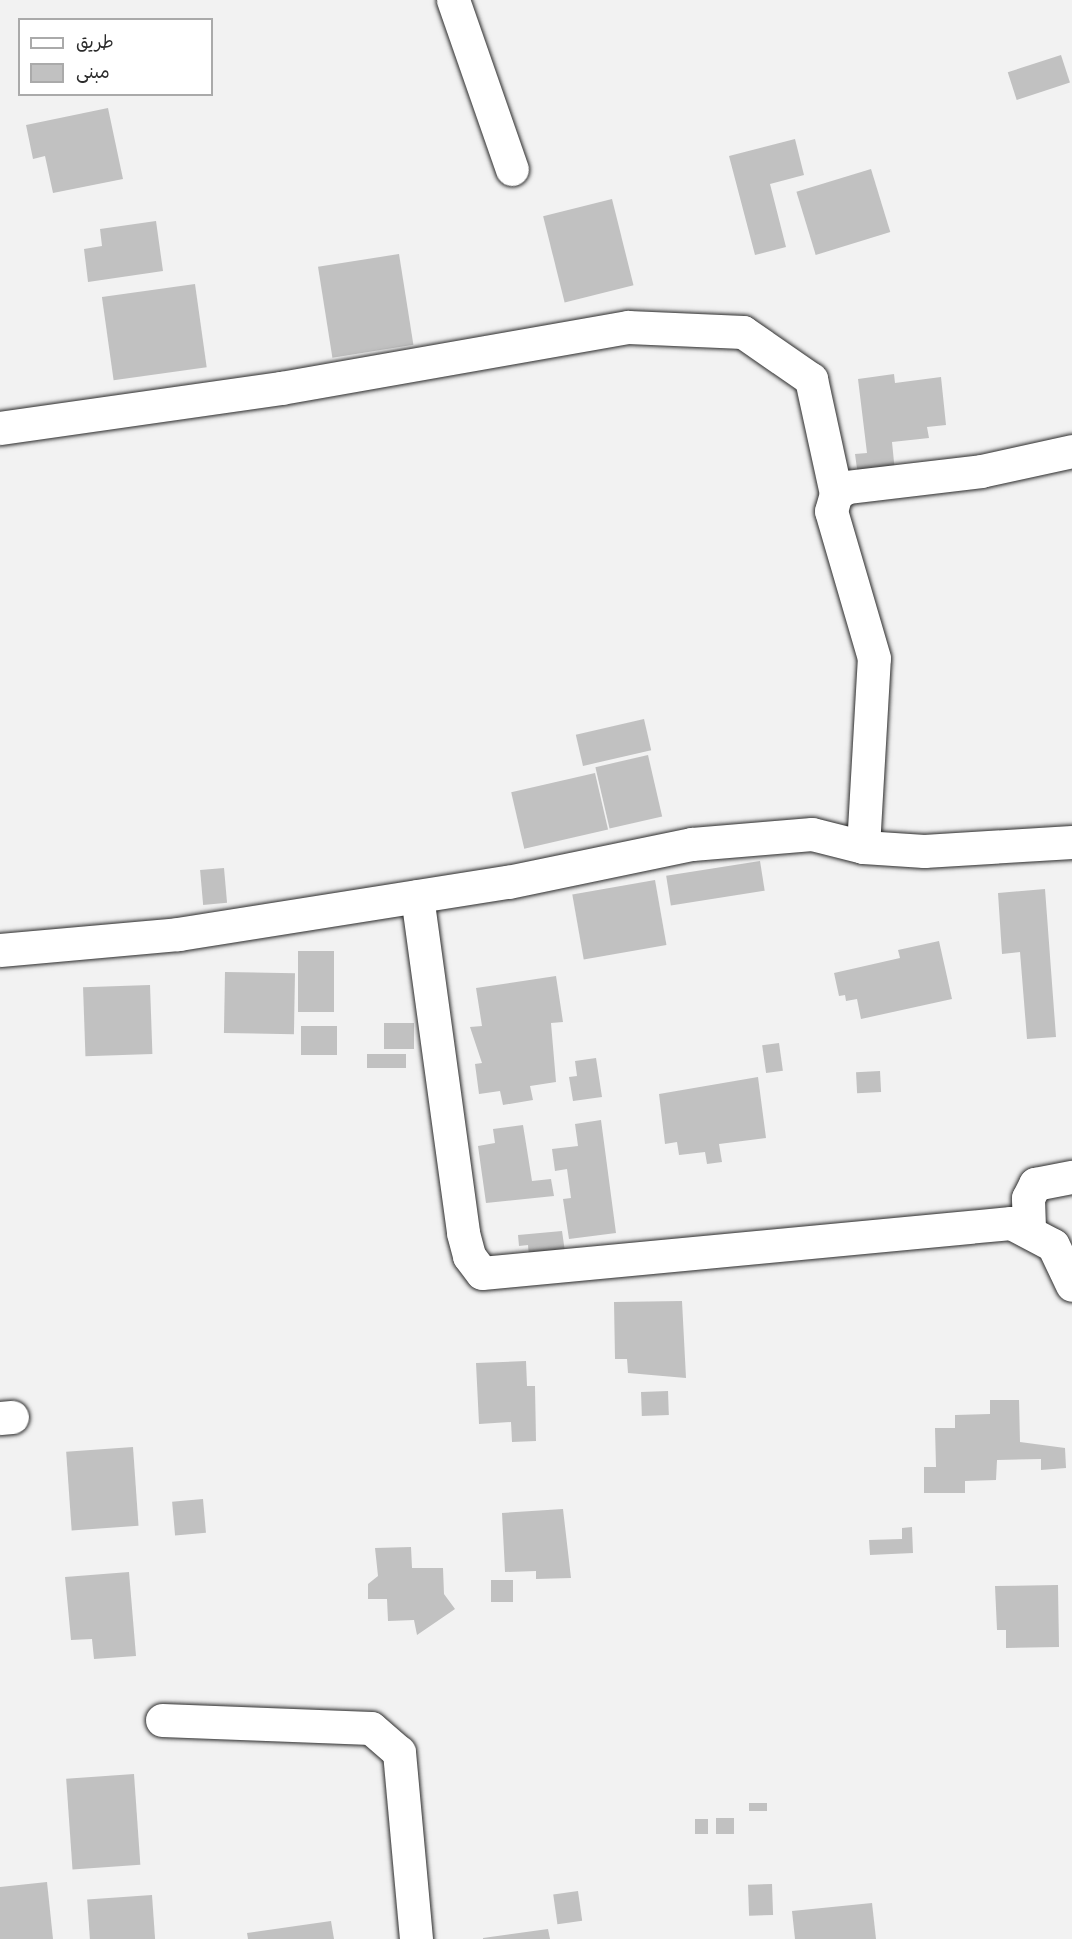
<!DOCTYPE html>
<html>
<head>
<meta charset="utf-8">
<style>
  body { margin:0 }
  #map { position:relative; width:1072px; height:1939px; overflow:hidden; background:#f2f2f2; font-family:Caveat,"Playpen Sans Arabic",sans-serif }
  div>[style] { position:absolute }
  .building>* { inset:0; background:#c1c1c1; transform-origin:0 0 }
  .roads { filter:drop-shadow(0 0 2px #2b2b2b) drop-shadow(0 0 2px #2b2b2b) }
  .minor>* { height:33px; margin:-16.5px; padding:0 16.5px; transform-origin:16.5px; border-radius:16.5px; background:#fff }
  span { translate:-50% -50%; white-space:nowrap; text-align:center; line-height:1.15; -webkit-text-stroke:4.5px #fff; paint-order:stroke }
  .legend { position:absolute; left:18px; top:18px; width:195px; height:78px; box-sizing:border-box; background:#fff; border:2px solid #aaa; margin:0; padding:8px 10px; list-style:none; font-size:18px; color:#2b2b2b }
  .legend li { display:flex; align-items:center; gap:12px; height:30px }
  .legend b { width:30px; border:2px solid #aaa }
</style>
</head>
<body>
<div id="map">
  <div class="building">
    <i style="left:1061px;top:55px;width:29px;height:56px;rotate:72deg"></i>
    <i style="clip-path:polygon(108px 108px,123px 179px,53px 193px,45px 156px,33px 159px,26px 125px)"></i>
    <i style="clip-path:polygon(795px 139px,804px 175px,770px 184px,786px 247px,755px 255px,729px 156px)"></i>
    <i style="left:871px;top:169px;width:66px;height:78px;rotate:73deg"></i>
    <i style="left:612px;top:199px;width:89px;height:71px;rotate:76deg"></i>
    <i style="clip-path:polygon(156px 221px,163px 271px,88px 282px,84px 249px,102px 246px,100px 229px)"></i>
    <i style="left:399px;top:254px;width:92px;height:82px;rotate:81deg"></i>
    <i style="left:195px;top:284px;width:84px;height:94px;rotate:82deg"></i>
    <i style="clip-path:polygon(894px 374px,895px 383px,941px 377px,946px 425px,927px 427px,929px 438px,892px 442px,895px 472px,858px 476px,855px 454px,867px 453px,858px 379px)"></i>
    <i style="left:644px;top:719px;width:32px;height:70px;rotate:77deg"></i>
    <i style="left:648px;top:755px;width:63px;height:54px;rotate:77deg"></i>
    <i style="left:595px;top:773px;width:58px;height:86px;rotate:77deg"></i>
    <i style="left:760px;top:861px;width:30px;height:95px;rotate:81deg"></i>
    <i style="left:224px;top:868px;width:35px;height:24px;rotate:85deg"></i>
    <i style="left:655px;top:880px;width:66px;height:84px;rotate:80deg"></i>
    <i style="clip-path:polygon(1045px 889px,1056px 1037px,1027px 1039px,1020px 952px,1002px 954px,998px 893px)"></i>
    <i style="clip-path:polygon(939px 941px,952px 999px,861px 1019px,857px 999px,846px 1001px,845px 995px,839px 996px,834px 973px,900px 958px,898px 950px)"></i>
    <i style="left:298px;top:951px;width:36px;height:61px"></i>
    <i style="left:225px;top:972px;width:70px;height:61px;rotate:1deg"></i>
    <i style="clip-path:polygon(556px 976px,563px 1022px,551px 1023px,556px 1082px,530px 1086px,533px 1100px,503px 1105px,500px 1091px,479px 1094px,475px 1064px,482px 1063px,470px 1027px,482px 1026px,476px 988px)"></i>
    <i style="left:150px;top:985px;width:69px;height:67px;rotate:88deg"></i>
    <i style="left:384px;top:1023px;width:30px;height:26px"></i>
    <i style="left:301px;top:1026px;width:36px;height:29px"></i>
    <i style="left:779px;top:1043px;width:28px;height:17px;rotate:82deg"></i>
    <i style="left:367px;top:1054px;width:39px;height:14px"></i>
    <i style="clip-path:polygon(596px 1058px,602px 1097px,573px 1101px,569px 1077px,577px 1076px,575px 1061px)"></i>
    <i style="left:880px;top:1071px;width:21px;height:24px;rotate:87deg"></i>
    <i style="clip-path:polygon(758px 1077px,766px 1138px,719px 1144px,722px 1162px,707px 1164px,705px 1152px,679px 1155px,677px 1142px,665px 1144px,659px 1094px)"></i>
    <i style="clip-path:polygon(601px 1120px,616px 1233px,569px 1239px,563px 1199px,571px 1198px,567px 1169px,555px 1171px,552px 1149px,578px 1146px,575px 1124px)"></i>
    <i style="clip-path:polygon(523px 1125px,532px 1181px,551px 1179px,554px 1196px,486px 1203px,478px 1146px,495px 1143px,493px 1129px)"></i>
    <i style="clip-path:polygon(562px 1231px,565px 1252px,529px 1257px,528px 1245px,519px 1246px,518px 1235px)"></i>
    <i style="clip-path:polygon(682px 1301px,686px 1378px,628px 1373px,627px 1359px,615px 1359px,614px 1302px)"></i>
    <i style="clip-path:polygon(526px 1361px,527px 1386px,535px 1386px,536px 1441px,512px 1442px,511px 1422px,479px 1424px,476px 1363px)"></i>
    <i style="left:668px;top:1391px;width:24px;height:27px;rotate:88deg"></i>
    <i style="clip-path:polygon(990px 1400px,1019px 1400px,1020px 1442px,1065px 1448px,1066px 1468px,1041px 1470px,1041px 1459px,997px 1460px,996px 1480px,965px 1481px,965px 1493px,924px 1493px,924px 1467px,936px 1467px,935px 1428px,955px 1428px,955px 1415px,990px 1414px)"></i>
    <i style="left:133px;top:1447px;width:79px;height:67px;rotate:86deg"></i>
    <i style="left:203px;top:1499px;width:34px;height:31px;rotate:85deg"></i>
    <i style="clip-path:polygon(563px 1509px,571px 1578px,536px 1579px,536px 1571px,505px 1572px,502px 1513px)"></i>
    <i style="clip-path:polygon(912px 1527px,913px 1553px,870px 1555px,869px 1540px,902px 1539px,902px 1528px)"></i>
    <i style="clip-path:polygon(411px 1547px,412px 1568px,443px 1568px,444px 1594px,455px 1609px,417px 1635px,414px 1620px,388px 1621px,387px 1599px,368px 1599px,368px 1584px,378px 1576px,375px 1548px)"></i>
    <i style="clip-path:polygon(129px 1572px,136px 1656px,94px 1659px,92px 1639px,71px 1640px,65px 1577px)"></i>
    <i style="left:491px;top:1580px;width:22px;height:22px"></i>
    <i style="clip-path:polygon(1058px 1585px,1059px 1647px,1006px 1648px,1006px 1630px,997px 1630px,995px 1586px)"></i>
    <i style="left:134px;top:1774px;width:91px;height:68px;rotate:86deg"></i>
    <i style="left:749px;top:1803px;width:18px;height:8px"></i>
    <i style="left:734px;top:1818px;width:16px;height:18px;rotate:90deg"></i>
    <i style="left:695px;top:1819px;width:13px;height:15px"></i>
    <i style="clip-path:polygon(47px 1882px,53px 1939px,0 1939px,0 1887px)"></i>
    <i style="left:772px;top:1884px;width:31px;height:24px;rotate:88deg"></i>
    <i style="left:578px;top:1891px;width:30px;height:25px;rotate:82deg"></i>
    <i style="left:152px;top:1895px;width:44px;height:65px;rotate:86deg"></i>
    <i style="clip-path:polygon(872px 1903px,876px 1939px,795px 1939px,792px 1911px)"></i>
    <i style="clip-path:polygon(331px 1921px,334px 1939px,248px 1939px,247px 1933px)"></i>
    <i style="clip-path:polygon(548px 1929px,550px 1939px,483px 1939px,483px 1938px)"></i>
  </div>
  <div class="roads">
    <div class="minor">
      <i style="left:453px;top:0;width:179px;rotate:70.8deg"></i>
      <i style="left:0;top:428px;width:284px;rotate:-8.1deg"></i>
      <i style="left:281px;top:388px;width:352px;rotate:-10deg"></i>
      <i style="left:628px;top:327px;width:115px;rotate:2.5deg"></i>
      <i style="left:743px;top:332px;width:83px;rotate:34.7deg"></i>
      <i style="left:811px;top:379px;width:118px;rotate:77.7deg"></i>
      <i style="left:863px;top:847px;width:189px;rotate:-86.7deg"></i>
      <i style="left:874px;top:658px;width:153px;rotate:-106.3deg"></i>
      <i style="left:831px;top:511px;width:18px;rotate:-74deg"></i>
      <i style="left:836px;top:494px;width:13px;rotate:-32deg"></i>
      <i style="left:847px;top:487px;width:135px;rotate:-6.8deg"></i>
      <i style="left:981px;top:471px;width:93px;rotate:-12.4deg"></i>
      <i style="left:417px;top:896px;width:340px;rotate:82.2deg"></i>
      <i style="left:463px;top:1233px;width:24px;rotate:75deg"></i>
      <i style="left:469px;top:1256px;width:21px;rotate:53deg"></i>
      <i style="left:482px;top:1273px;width:531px;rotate:-5.4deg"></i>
      <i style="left:1011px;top:1223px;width:47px;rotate:27.6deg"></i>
      <i style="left:1053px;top:1245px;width:44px;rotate:64.6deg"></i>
      <i style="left:0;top:950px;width:179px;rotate:-5.1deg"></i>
      <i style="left:178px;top:934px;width:334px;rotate:-9deg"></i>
      <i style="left:508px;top:882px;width:188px;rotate:-11.7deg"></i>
      <i style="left:692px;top:844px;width:120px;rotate:-4.8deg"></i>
      <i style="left:812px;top:834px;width:53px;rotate:14.3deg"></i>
      <i style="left:863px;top:847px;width:61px;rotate:3.8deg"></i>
      <i style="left:924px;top:851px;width:148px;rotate:-3.5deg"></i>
      <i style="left:1029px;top:1228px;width:30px;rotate:-92deg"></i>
      <i style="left:1028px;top:1198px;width:16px;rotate:-63deg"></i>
      <i style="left:1035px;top:1184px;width:38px;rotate:-11deg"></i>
      <i style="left:0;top:1418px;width:12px;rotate:-5deg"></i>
      <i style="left:162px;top:1720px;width:209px;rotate:2.2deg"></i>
      <i style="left:371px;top:1728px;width:37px;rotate:41deg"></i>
      <i style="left:399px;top:1752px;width:188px;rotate:84.8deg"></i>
    </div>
  </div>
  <ul class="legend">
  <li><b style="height:8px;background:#fff"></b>طريق</li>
  <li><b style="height:16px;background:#c1c1c1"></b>مبنى</li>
  </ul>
</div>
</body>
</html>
